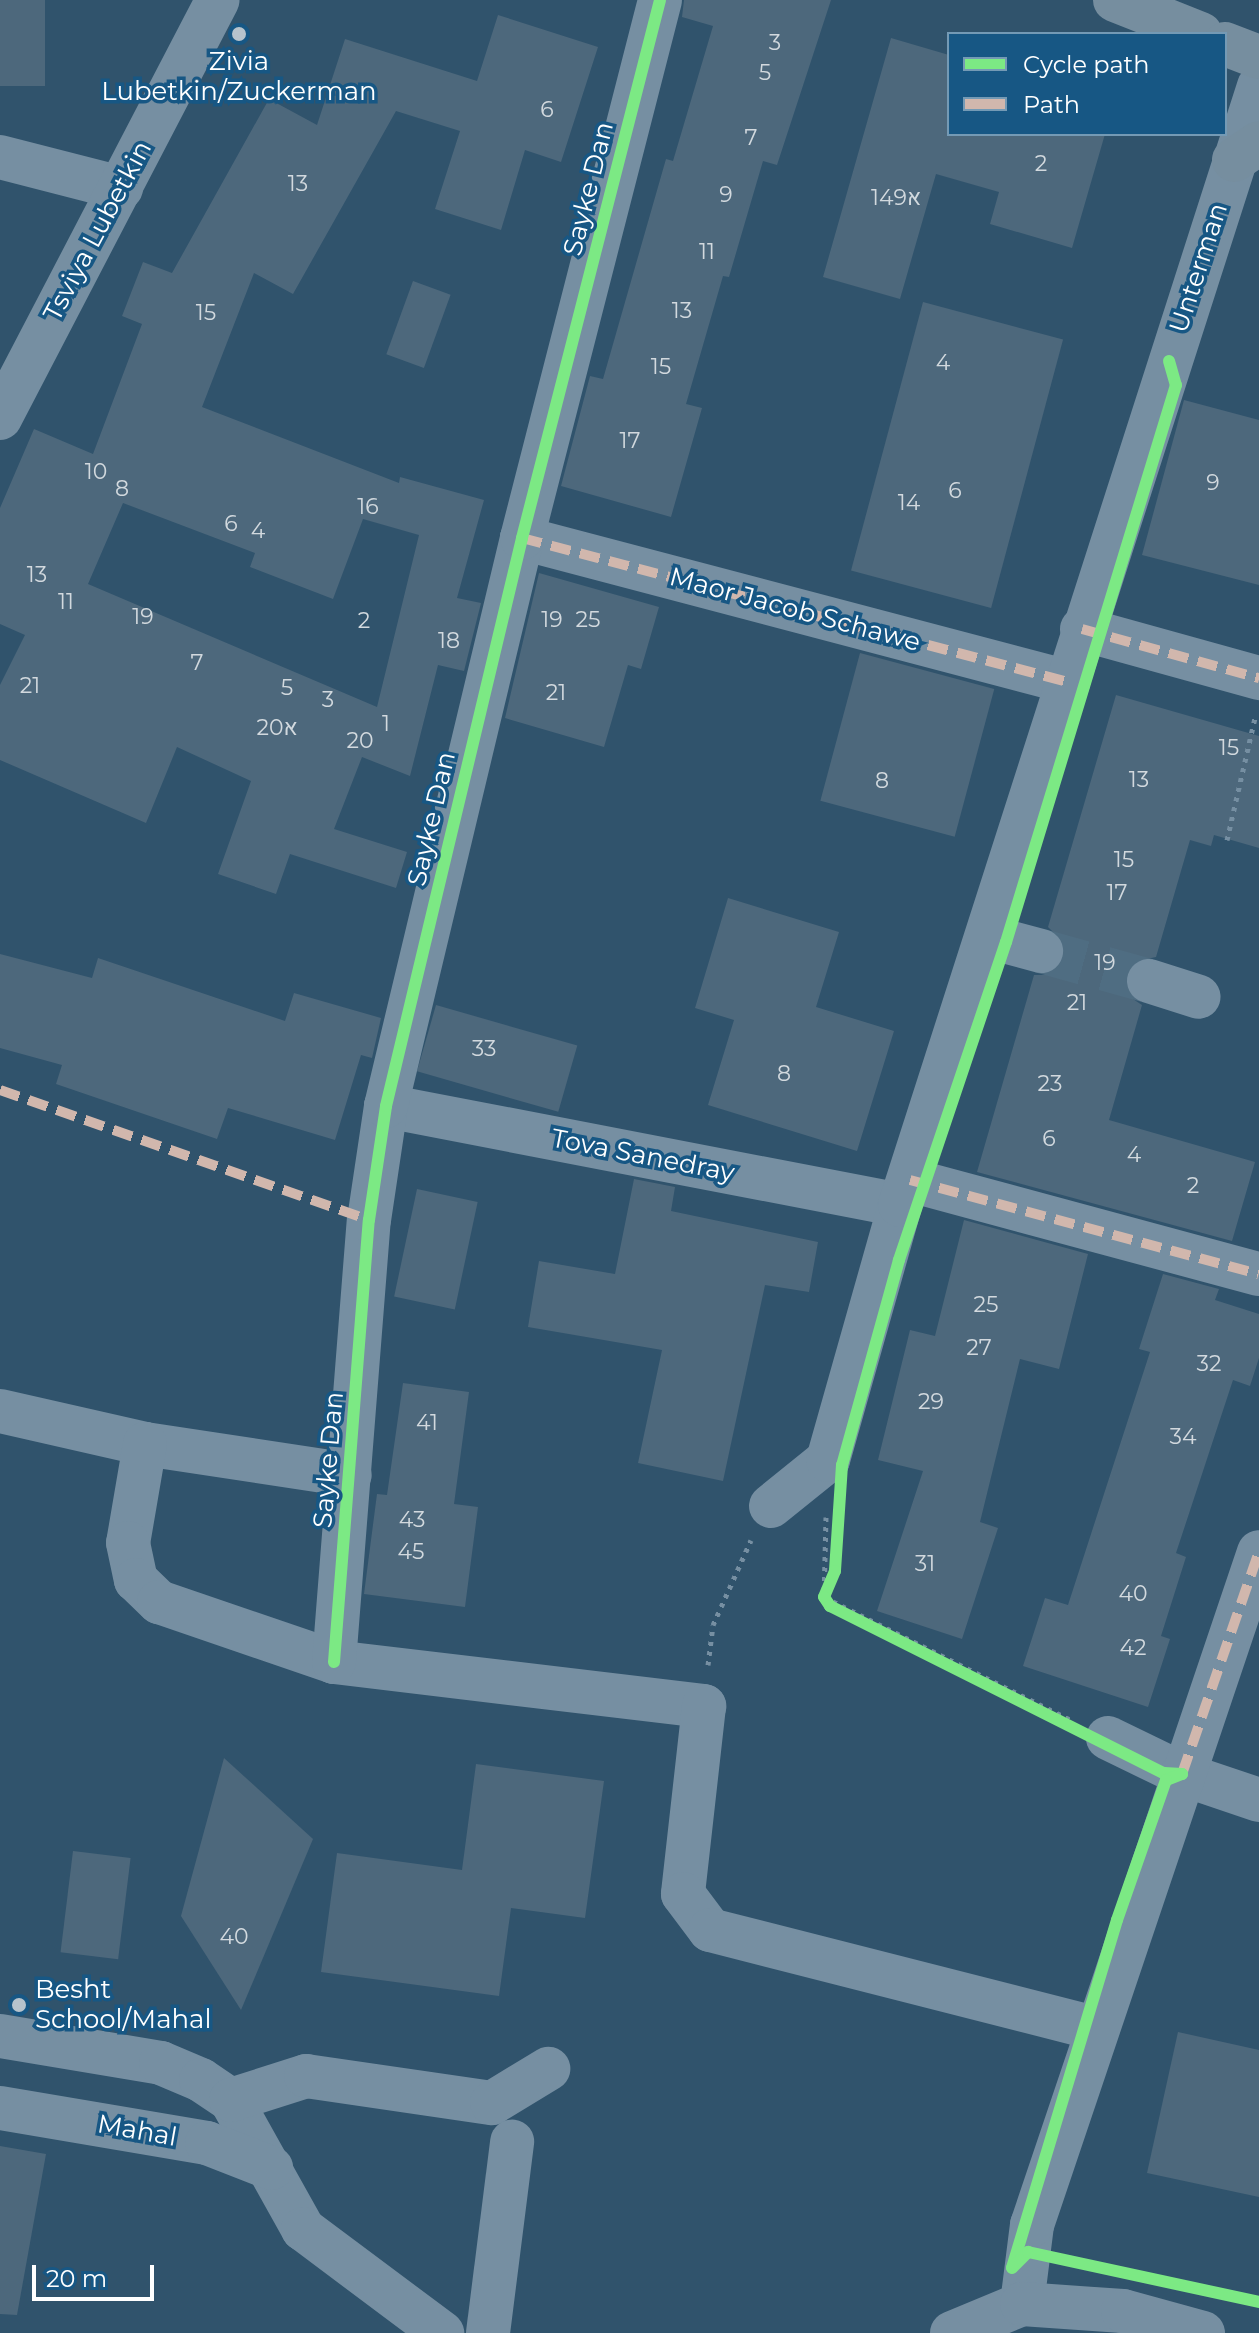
<!DOCTYPE html>
<html>
<head>
<meta charset="utf-8">
<style>
  body { margin:0 }
  #map { position:relative; width:1259px; height:2333px; overflow:hidden; background:#30536c; font-family:Montserrat,Heebo,sans-serif }
  div>[style] { position:absolute }
  .building>* { inset:0; background:#4d687c; transform-origin:0 0 }
  .minor-tunnel>* { height:44px; margin-top:-22px; transform-origin:0; background:repeating-linear-gradient(90deg,#4f6d82 0 44px,transparent 0 66px) }
  .path>* { height:5px; margin-top:-2.5px; transform-origin:0; background:repeating-linear-gradient(90deg,#768fa2 0 4px,transparent 0 10px) }
  .minor>* { height:44px; margin:-22px; padding:0 22px; transform-origin:22px; border-radius:22px; background:#768fa2 }
  .major>* { height:44px; margin:-22px; padding:0 22px; transform-origin:22px; border-radius:22px; background:#768e9f }
  .quiet>* { height:10px; margin-top:-5px; transform-origin:0; background:repeating-linear-gradient(90deg,#d1b7ad 0 20px,transparent 0 30px) }
  .cycleway>* { height:12px; margin:-6px; padding:0 6px; transform-origin:6px; border-radius:6px; background:#7ce984 }
  .dots>* { width:22px; height:22px; translate:-50% -50%; box-sizing:border-box; border:4px solid #175784; border-radius:50% }
  span { translate:-50% -50%; white-space:nowrap; text-align:center; line-height:1.15; -webkit-text-stroke:7px #175784; paint-order:stroke }
  .number-label { font-size:22px; color:#d2d9de }
  .number-label span { -webkit-text-stroke-width:0 }
  .poi-label { font-size:26px; color:#fff }
  .left { translate:0 -50%; text-align:left }
  .street-label { font-size:26px; color:#fff }
  .legend { position:absolute; left:947px; top:32px; width:280px; height:104px; box-sizing:border-box; background:#175784; border:2px solid #749ab5; margin:0; padding:10px 14px; list-style:none; font-size:24px; color:#fff }
  .legend li { display:flex; align-items:center; gap:16px; height:40px }
  .legend b { width:40px; border:2px solid #749ab5 }
  .scale { position:absolute; left:32px; top:2265px; width:122px; height:36px; box-sizing:border-box; border:4px solid #fff; border-top:0; padding-left:10px; font-size:24px; line-height:28px; white-space:nowrap; color:#fff; -webkit-text-stroke:6px #175784; paint-order:stroke }
</style>
</head>
<body>
<div id="map">
  <div class="building">
    <i style="left:0;top:0;width:45px;height:86px"></i>
    <i style="clip-path:polygon(684px 0,831px 0,777px 165px,763px 161px,729px 277px,723px 276px,686px 404px,702px 408px,671px 517px,561px 486px,590px 376px,603px 379px,666px 159px,673px 161px,713px 26px,682px 17px)"></i>
    <i style="clip-path:polygon(evenodd,498px 15px,598px 47px,561px 162px,525px 150px,501px 230px,435px 209px,460px 131px,396px 111px,293px 294px,254px 273px,202px 407px,399px 483px,400px 477px,484px 500px,457px 598px,481px 603px,464px 671px,438px 665px,410px 776px,362px 757px,334px 829px,407px 852px,396px 888px,290px 854px,276px 894px,218px 874px,251px 781px,177px 747px,146px 823px,0 760px,0 685px,25px 635px,0 624px,0 508px,34px 429px,93px 454px,142px 324px,122px 316px,143px 262px,172px 273px,269px 99px,317px 125px,345px 39px,477px 81px,498px 15px,123px 503px,255px 553px,250px 567px,333px 599px,363px 519px,419px 535px,377px 707px,88px 584px,123px 503px)"></i>
    <i style="clip-path:polygon(891px 38px,949px 55px,949px 134px,1105px 134px,1072px 248px,990px 224px,999px 192px,936px 174px,900px 299px,823px 277px)"></i>
    <i style="left:413px;top:281px;width:40px;height:78px;rotate:20deg"></i>
    <i style="left:923px;top:302px;width:145px;height:278px;rotate:15deg"></i>
    <i style="clip-path:polygon(1184px 400px,1259px 420px,1259px 585px,1142px 555px)"></i>
    <i style="clip-path:polygon(539px 573px,659px 607px,641px 669px,628px 665px,604px 747px,505px 718px)"></i>
    <i style="left:860px;top:653px;width:139px;height:153px;rotate:15deg"></i>
    <i style="clip-path:polygon(1116px 695px,1259px 736px,1259px 848px,1214px 835px,1211px 846px,1190px 840px,1156px 957px,1133px 962px,1125px 974px,1130px 997px,1142px 1005px,1109px 1120px,1255px 1162px,1232px 1241px,977px 1172px,1034px 975px,1048px 975px,1065px 958px,1065px 944px,1048px 927px)"></i>
    <i style="clip-path:polygon(728px 898px,839px 932px,816px 1007px,894px 1031px,857px 1151px,708px 1105px,734px 1020px,695px 1008px)"></i>
    <i style="clip-path:polygon(0 954px,92px 978px,98px 958px,285px 1021px,294px 993px,381px 1018px,372px 1058px,361px 1055px,335px 1140px,228px 1108px,217px 1139px,56px 1084px,62px 1065px,0 1048px)"></i>
    <i style="left:436px;top:1005px;width:147px;height:69px;rotate:16deg"></i>
    <i style="clip-path:polygon(634px 1179px,675px 1187px,671px 1211px,818px 1242px,809px 1292px,765px 1285px,723px 1481px,638px 1463px,662px 1350px,528px 1327px,539px 1261px,615px 1274px)"></i>
    <i style="left:417px;top:1189px;width:62px;height:110px;rotate:12deg"></i>
    <i style="clip-path:polygon(964px 1220px,1088px 1254px,1059px 1369px,1020px 1359px,980px 1522px,998px 1528px,962px 1639px,877px 1611px,923px 1471px,878px 1460px,910px 1330px,935px 1336px)"></i>
    <i style="clip-path:polygon(1163px 1274px,1219px 1289px,1215px 1300px,1259px 1314px,1259px 1358px,1250px 1386px,1233px 1380px,1176px 1553px,1186px 1557px,1161px 1636px,1170px 1639px,1148px 1707px,1023px 1666px,1045px 1598px,1068px 1605px,1150px 1352px,1139px 1349px)"></i>
    <i style="clip-path:polygon(403px 1383px,469px 1392px,454px 1504px,478px 1507px,465px 1607px,364px 1594px,377px 1494px,387px 1495px)"></i>
    <i style="clip-path:polygon(224px 1758px,313px 1839px,241px 2010px,181px 1916px)"></i>
    <i style="clip-path:polygon(476px 1764px,604px 1781px,585px 1918px,511px 1908px,499px 1996px,321px 1972px,337px 1853px,462px 1870px)"></i>
    <i style="left:73px;top:1851px;width:58px;height:102px;rotate:7deg"></i>
    <i style="clip-path:polygon(1178px 2032px,1259px 2050px,1259px 2197px,1147px 2173px)"></i>
    <i style="clip-path:polygon(0 2146px,46px 2154px,17px 2315px,0 2314px)"></i>
  </div>
  <div class="minor-tunnel">
    <i style="left:1041px;top:951px;width:112px;rotate:15.5deg"></i>
  </div>
  <div class="path">
    <i style="left:1227px;top:840px;width:125px;rotate:-77.1deg"></i>
    <i style="left:826px;top:1517px;width:80px;rotate:91.4deg"></i>
    <i style="left:824px;top:1597px;width:278px;rotate:26.5deg"></i>
    <i style="left:708px;top:1665px;width:40px;rotate:-82.9deg"></i>
    <i style="left:713px;top:1625px;width:93px;rotate:-65.9deg"></i>
  </div>
  <div class="minor">
    <i style="left:0;top:157px;width:125px;rotate:14.4deg"></i>
    <i style="left:0;top:418px;width:471px;rotate:-62.5deg"></i>
    <i style="left:522px;top:538px;width:565px;rotate:14.77deg"></i>
    <i style="left:1082px;top:629px;width:184px;rotate:15.5deg"></i>
    <i style="left:989px;top:937px;width:54px;rotate:15.1deg"></i>
    <i style="left:1149px;top:981px;width:52px;rotate:17.7deg"></i>
    <i style="left:386px;top:1106px;width:523px;rotate:10.9deg"></i>
    <i style="left:910px;top:1180px;width:361px;rotate:15.1deg"></i>
    <i style="left:0;top:1411px;width:149px;rotate:12.8deg"></i>
    <i style="left:145px;top:1444px;width:207px;rotate:8.6deg"></i>
    <i style="left:145px;top:1444px;width:100px;rotate:99.7deg"></i>
    <i style="left:128px;top:1543px;width:38px;rotate:78deg"></i>
    <i style="left:136px;top:1580px;width:32px;rotate:44deg"></i>
    <i style="left:159px;top:1602px;width:185px;rotate:18.9deg"></i>
    <i style="left:334px;top:1662px;width:373px;rotate:6.8deg"></i>
    <i style="left:704px;top:1706px;width:189px;rotate:96.4deg"></i>
    <i style="left:683px;top:1894px;width:45px;rotate:53.1deg"></i>
    <i style="left:710px;top:1930px;width:397px;rotate:14.3deg"></i>
    <i style="left:771px;top:1506px;width:73px;rotate:-38.9deg"></i>
    <i style="left:828px;top:1460px;width:265px;rotate:-74.2deg"></i>
    <i style="left:900px;top:1205px;width:1175px;rotate:-72.21deg"></i>
    <i style="left:334px;top:1662px;width:443px;rotate:-85.5deg"></i>
    <i style="left:369px;top:1220px;width:115px;rotate:-81.5deg"></i>
    <i style="left:386px;top:1106px;width:584px;rotate:-76.53deg"></i>
    <i style="left:522px;top:538px;width:555px;rotate:-75.61deg"></i>
    <i style="left:1108px;top:1738px;width:82px;rotate:25.9deg"></i>
    <i style="left:1182px;top:1774px;width:81px;rotate:18.7deg"></i>
    <i style="left:0;top:2036px;width:163px;rotate:9.5deg"></i>
    <i style="left:161px;top:2063px;width:43px;rotate:23deg"></i>
    <i style="left:201px;top:2080px;width:36px;rotate:34deg"></i>
    <i style="left:231px;top:2100px;width:148px;rotate:60.8deg"></i>
    <i style="left:303px;top:2229px;width:174px;rotate:36.8deg"></i>
    <i style="left:231px;top:2100px;width:79px;rotate:-17.7deg"></i>
    <i style="left:306px;top:2076px;width:188px;rotate:8.3deg"></i>
    <i style="left:492px;top:2103px;width:66px;rotate:-31.3deg"></i>
    <i style="left:0;top:2108px;width:210px;rotate:9.6deg"></i>
    <i style="left:207px;top:2143px;width:69px;rotate:21.3deg"></i>
    <i style="left:1022px;top:2304px;width:80px;rotate:-82.8deg"></i>
    <i style="left:1032px;top:2225px;width:710px;rotate:-71.36deg"></i>
    <i style="left:488px;top:2333px;width:193px;rotate:-82.8deg"></i>
    <i style="left:952px;top:2333px;width:76px;rotate:-22.5deg"></i>
    <i style="left:1022px;top:2304px;width:101px;rotate:4deg"></i>
    <i style="left:1123px;top:2311px;width:83px;rotate:15.4deg"></i>
  </div>
  <div class="major">
    <i style="left:1115px;top:0;width:92px;rotate:21.6deg"></i>
    <i style="left:1225px;top:44px;width:36px;rotate:21deg"></i>
    <i style="left:1234px;top:160px;width:30px;rotate:-34deg"></i>
  </div>
  <div class="quiet">
    <i style="left:522px;top:538px;width:565px;rotate:14.77deg"></i>
    <i style="left:1082px;top:629px;width:184px;rotate:15.5deg"></i>
    <i style="left:0;top:1090px;width:391px;rotate:19.4deg"></i>
    <i style="left:910px;top:1180px;width:361px;rotate:15.1deg"></i>
    <i style="left:1182px;top:1774px;width:235px;rotate:-70.9deg"></i>
  </div>
  <div class="cycleway">
    <i style="left:1169px;top:361px;width:25px;rotate:74deg"></i>
    <i style="left:1176px;top:385px;width:582px;rotate:106.97deg"></i>
    <i style="left:1006px;top:942px;width:336px;rotate:108.6deg"></i>
    <i style="left:899px;top:1260px;width:213px;rotate:105.5deg"></i>
    <i style="left:842px;top:1465px;width:106px;rotate:93.8deg"></i>
    <i style="left:835px;top:1571px;width:28px;rotate:113deg"></i>
    <i style="left:824px;top:1597px;width:11px;rotate:56deg"></i>
    <i style="left:830px;top:1606px;width:373px;rotate:26.6deg"></i>
    <i style="left:1164px;top:1773px;width:18px;rotate:3deg"></i>
    <i style="left:1182px;top:1774px;width:17px;rotate:159deg"></i>
    <i style="left:1166px;top:1780px;width:148px;rotate:109.3deg"></i>
    <i style="left:1117px;top:1920px;width:363px;rotate:106.8deg"></i>
    <i style="left:1012px;top:2268px;width:23px;rotate:-45deg"></i>
    <i style="left:1028px;top:2252px;width:236px;rotate:12.2deg"></i>
    <i style="left:334px;top:1662px;width:443px;rotate:-85.5deg"></i>
    <i style="left:369px;top:1220px;width:115px;rotate:-81.5deg"></i>
    <i style="left:386px;top:1106px;width:584px;rotate:-76.53deg"></i>
    <i style="left:522px;top:538px;width:555px;rotate:-75.61deg"></i>
  </div>
  <div class="dots">
    <i style="left:239px;top:34px;background:#b7c3cc"></i>
    <i style="left:19px;top:2005px;background:#b7c3cc"></i>
  </div>
  <div class="number-label">
    <span style="left:775px;top:43px">3</span>
    <span style="left:765px;top:73px">5</span>
    <span style="left:547px;top:110px">6</span>
    <span style="left:751px;top:138px">7</span>
    <span style="left:1041px;top:164px">2</span>
    <span style="left:298px;top:184px">13</span>
    <span style="left:726px;top:195px">9</span>
    <span style="left:896px;top:198px">149א</span>
    <span style="left:707px;top:252px">11</span>
    <span style="left:682px;top:311px">13</span>
    <span style="left:206px;top:313px">15</span>
    <span style="left:943px;top:363px">4</span>
    <span style="left:661px;top:367px">15</span>
    <span style="left:630px;top:441px">17</span>
    <span style="left:96px;top:472px">10</span>
    <span style="left:1213px;top:483px">9</span>
    <span style="left:122px;top:489px">8</span>
    <span style="left:955px;top:491px">6</span>
    <span style="left:909px;top:503px">14</span>
    <span style="left:368px;top:507px">16</span>
    <span style="left:231px;top:524px">6</span>
    <span style="left:258px;top:531px">4</span>
    <span style="left:37px;top:575px">13</span>
    <span style="left:66px;top:602px">11</span>
    <span style="left:143px;top:617px">19</span>
    <span style="left:552px;top:620px">19</span>
    <span style="left:588px;top:620px">25</span>
    <span style="left:364px;top:621px">2</span>
    <span style="left:449px;top:641px">18</span>
    <span style="left:197px;top:663px">7</span>
    <span style="left:30px;top:686px">21</span>
    <span style="left:287px;top:688px">5</span>
    <span style="left:556px;top:693px">21</span>
    <span style="left:328px;top:700px">3</span>
    <span style="left:386px;top:724px">1</span>
    <span style="left:277px;top:728px">20א</span>
    <span style="left:360px;top:741px">20</span>
    <span style="left:1229px;top:748px">15</span>
    <span style="left:1139px;top:780px">13</span>
    <span style="left:882px;top:781px">8</span>
    <span style="left:1124px;top:860px">15</span>
    <span style="left:1117px;top:893px">17</span>
    <span style="left:1105px;top:963px">19</span>
    <span style="left:1077px;top:1003px">21</span>
    <span style="left:484px;top:1049px">33</span>
    <span style="left:784px;top:1074px">8</span>
    <span style="left:1050px;top:1084px">23</span>
    <span style="left:1049px;top:1139px">6</span>
    <span style="left:1134px;top:1155px">4</span>
    <span style="left:1193px;top:1186px">2</span>
    <span style="left:986px;top:1305px">25</span>
    <span style="left:979px;top:1348px">27</span>
    <span style="left:1209px;top:1364px">32</span>
    <span style="left:931px;top:1402px">29</span>
    <span style="left:427px;top:1423px">41</span>
    <span style="left:1183px;top:1437px">34</span>
    <span style="left:412px;top:1520px">43</span>
    <span style="left:411px;top:1552px">45</span>
    <span style="left:925px;top:1564px">31</span>
    <span style="left:1133px;top:1594px">40</span>
    <span style="left:1133px;top:1648px">42</span>
    <span style="left:234px;top:1937px">40</span>
  </div>
  <div class="poi-label">
    <span style="left:239px;top:77px">Zivia<br>Lubetkin/Zuckerman</span>
    <span class="left" style="left:35px;top:2005px">Besht<br>School/Mahal</span>
  </div>
  <div class="street-label">
    <span style="left:589px;top:189px;rotate:-76deg">Sayke Dan</span>
    <span style="left:98px;top:231px;rotate:-62deg">Tsviya Lubetkin</span>
    <span style="left:1199px;top:268px;rotate:-72deg">Unterman</span>
    <span style="left:795px;top:610px;rotate:15deg">Maor Jacob Schawe</span>
    <span style="left:432px;top:819px;rotate:-77deg">Sayke Dan</span>
    <span style="left:643px;top:1156px;rotate:11deg">Tova Sanedray</span>
    <span style="left:329px;top:1460px;rotate:-85deg">Sayke Dan</span>
    <span style="left:137px;top:2131px;rotate:10deg">Mahal</span>
  </div>
  <ul class="legend">
  <li><b style="height:10px;background:#7ce984"></b>Cycle path</li>
  <li><b style="height:10px;background:#d1b7ad"></b>Path</li>
  </ul>
  <div class="scale">20 m</div>
</div>
</body>
</html>
